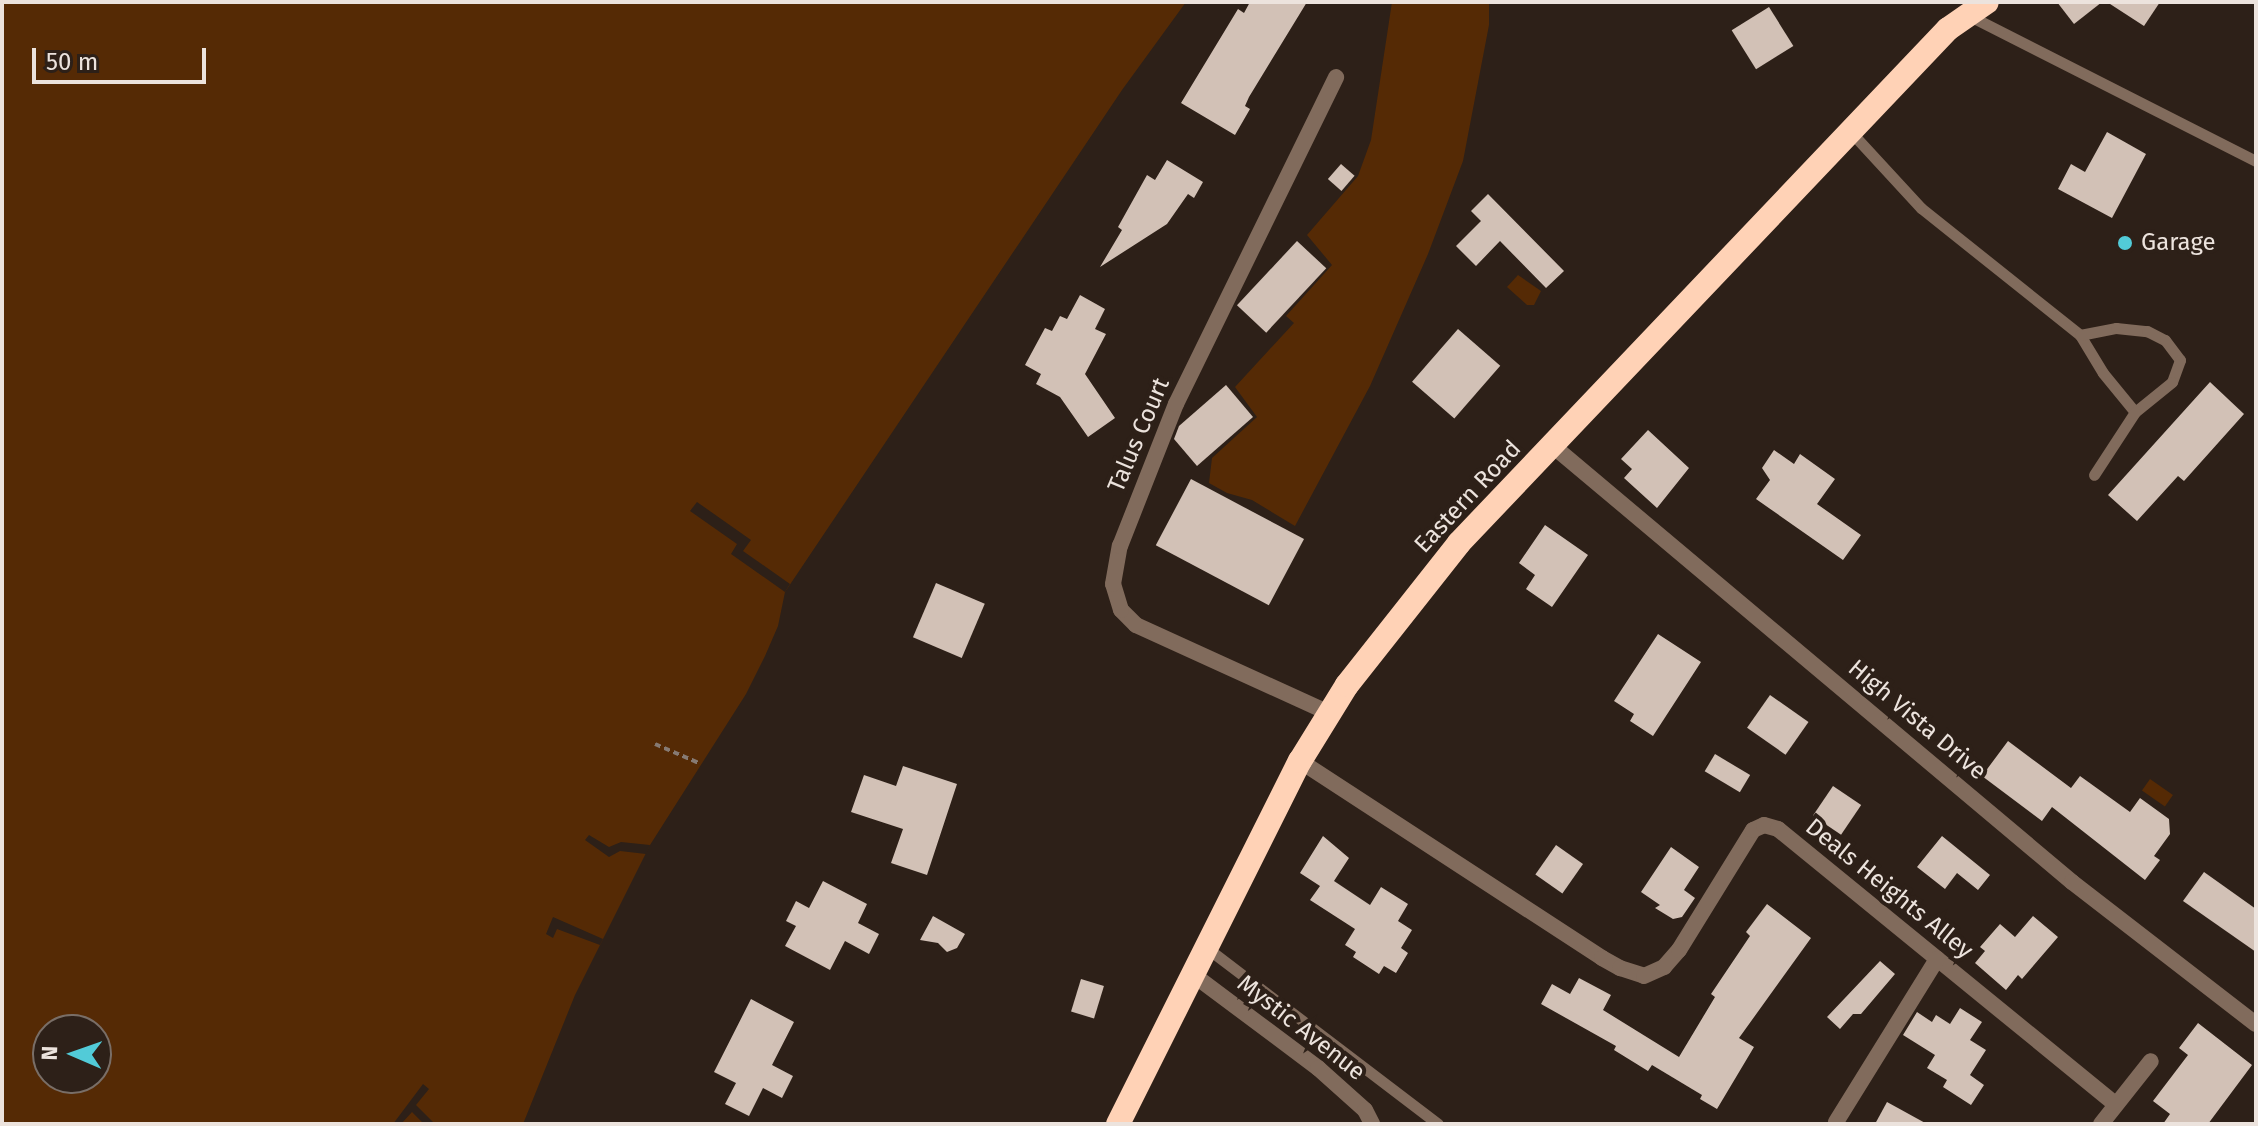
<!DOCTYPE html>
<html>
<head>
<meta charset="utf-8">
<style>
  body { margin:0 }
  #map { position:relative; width:2258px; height:1126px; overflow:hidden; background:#2d2018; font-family:"Fira Sans",sans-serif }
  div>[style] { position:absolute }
  .water>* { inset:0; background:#552a05; transform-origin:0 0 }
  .pier>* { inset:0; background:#2d2018 }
  .building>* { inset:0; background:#d2c1b6; transform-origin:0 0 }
  .path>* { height:4px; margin-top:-2px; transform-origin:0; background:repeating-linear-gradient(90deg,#867a73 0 6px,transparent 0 10px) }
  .lane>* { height:11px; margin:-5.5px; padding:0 5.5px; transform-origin:5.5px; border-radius:5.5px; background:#816b5c }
  .street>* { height:16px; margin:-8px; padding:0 8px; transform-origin:8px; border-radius:8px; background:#816b5c }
  .highway>* { height:24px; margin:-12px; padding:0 12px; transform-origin:12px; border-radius:12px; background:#ffd2b6 }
  .dots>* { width:22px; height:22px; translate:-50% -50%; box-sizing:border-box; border:4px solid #2d2018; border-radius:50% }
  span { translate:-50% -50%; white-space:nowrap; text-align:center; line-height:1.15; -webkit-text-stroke:8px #2d2018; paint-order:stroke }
  .poi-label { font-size:24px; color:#ece3dd }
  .left { translate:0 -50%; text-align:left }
  .street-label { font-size:24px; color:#ece3dd }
  .frame { position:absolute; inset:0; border:4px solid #ece3dd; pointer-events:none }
  .north { position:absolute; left:32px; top:1014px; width:80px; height:80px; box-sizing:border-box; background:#2d2018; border:2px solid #796e67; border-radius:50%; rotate:272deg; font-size:22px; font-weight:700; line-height:32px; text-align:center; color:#ece3dd }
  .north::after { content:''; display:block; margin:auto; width:28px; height:36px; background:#52cbd8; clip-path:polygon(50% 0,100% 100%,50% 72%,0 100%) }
  .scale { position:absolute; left:32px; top:48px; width:174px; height:36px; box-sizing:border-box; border:4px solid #ece3dd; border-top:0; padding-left:10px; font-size:24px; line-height:28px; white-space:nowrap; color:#ece3dd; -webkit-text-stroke:6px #2d2018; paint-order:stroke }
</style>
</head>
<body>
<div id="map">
  <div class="water">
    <i style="clip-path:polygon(evenodd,2px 2px,1186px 2px,1122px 90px,785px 592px,778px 626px,765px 656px,746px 694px,650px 845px,575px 995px,523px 1124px,2px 1124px,2px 2px,48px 1030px,96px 1030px,96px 1078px,48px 1078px,48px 1030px)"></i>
    <i style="clip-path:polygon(1392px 2px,1489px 2px,1489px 25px,1463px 161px,1428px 254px,1370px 386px,1295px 526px,1252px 500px,1227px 493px,1209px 483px,1212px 458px,1257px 417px,1235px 387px,1294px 323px,1286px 316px,1332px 265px,1307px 235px,1358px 176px,1371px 140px)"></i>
    <i style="clip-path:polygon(1518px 275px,1541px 291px,1534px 305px,1527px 305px,1507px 287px)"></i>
    <i style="left:2150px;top:779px;width:28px;height:14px;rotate:35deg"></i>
  </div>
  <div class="pier">
    <i style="clip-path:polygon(697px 502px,751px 540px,743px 551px,790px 584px,785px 592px,731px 554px,737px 544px,690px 511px)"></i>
    <i style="clip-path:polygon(589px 835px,609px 847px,621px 842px,650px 845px,646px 854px,620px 851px,609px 857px,585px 840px)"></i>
    <i style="clip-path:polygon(553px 917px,603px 939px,600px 945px,557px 929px,553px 938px,546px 934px)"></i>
    <i style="clip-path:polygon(423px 1084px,429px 1089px,416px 1105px,435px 1124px,424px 1124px,412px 1112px,401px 1124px,393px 1124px)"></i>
  </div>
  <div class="building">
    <i style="clip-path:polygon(1250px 2px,1307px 2px,1249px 97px,1245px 106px,1250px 109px,1235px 135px,1181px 103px,1238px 9px,1244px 13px)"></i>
    <i style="clip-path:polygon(2057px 2px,2102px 2px,2074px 24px)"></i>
    <i style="clip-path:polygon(2107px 2px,2160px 2px,2144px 26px)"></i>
    <i style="left:1769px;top:7px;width:46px;height:44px;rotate:58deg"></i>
    <i style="clip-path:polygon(2107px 132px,2146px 154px,2112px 218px,2058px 189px,2071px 164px,2085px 172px)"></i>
    <i style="clip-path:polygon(1167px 160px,1203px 182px,1194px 198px,1188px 194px,1167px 224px,1100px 267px,1122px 230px,1118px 227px,1147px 175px,1155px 180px)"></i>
    <i style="left:1341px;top:164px;width:18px;height:20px;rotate:41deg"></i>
    <i style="clip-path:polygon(1488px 194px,1564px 271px,1546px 288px,1500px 241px,1476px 266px,1456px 246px,1481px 221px,1471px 211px)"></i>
    <i style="left:1297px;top:241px;width:40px;height:88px;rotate:43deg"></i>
    <i style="clip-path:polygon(1080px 295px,1105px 309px,1095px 329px,1106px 334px,1085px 374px,1115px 418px,1088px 437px,1060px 397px,1036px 384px,1041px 374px,1025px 365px,1045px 328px,1052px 331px,1060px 316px,1067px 319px)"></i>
    <i style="left:1458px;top:329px;width:56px;height:70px;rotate:41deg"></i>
    <i style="clip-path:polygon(2210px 382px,2244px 414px,2184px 481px,2178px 476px,2137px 521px,2108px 495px)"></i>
    <i style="clip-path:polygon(1226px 385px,1253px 417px,1197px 466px,1174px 439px,1179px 426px)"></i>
    <i style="clip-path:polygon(1648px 430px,1689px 468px,1657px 508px,1624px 478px,1632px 469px,1621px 459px)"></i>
    <i style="clip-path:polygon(1774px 450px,1794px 464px,1800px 454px,1835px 479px,1817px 504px,1861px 535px,1843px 560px,1756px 499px,1770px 480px,1762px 468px)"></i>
    <i style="left:1191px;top:479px;width:128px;height:75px;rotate:28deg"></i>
    <i style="clip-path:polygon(1545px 525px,1588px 555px,1552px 607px,1526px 589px,1535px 575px,1519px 563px)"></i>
    <i style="left:936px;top:583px;width:53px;height:59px;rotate:23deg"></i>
    <i style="clip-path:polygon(1658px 634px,1701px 662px,1653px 736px,1630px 721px,1634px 714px,1614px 701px)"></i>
    <i style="left:1770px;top:695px;width:47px;height:40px;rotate:35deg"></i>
    <i style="clip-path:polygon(2008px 741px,2071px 788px,2080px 776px,2130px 812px,2140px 798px,2169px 819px,2170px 834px,2154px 856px,2160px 860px,2145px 880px,2052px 807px,2042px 821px,1982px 776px)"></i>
    <i style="left:1715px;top:754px;width:41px;height:20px;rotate:31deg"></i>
    <i style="clip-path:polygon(903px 766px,957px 784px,927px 875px,891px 863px,903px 829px,851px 812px,864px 775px,896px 786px)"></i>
    <i style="left:1833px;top:786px;width:34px;height:36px;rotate:34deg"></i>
    <i style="clip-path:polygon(1323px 836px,1349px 858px,1334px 881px,1370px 905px,1381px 887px,1408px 904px,1398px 921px,1412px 930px,1401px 948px,1408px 953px,1396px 973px,1384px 966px,1379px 974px,1353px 957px,1356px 952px,1345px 945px,1355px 929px,1310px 900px,1320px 886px,1300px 873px)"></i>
    <i style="clip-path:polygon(1942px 836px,1990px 875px,1978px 890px,1957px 873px,1945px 889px,1917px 867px)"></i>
    <i style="left:1556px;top:845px;width:33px;height:36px;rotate:35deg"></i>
    <i style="clip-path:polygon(1671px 847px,1699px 867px,1684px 890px,1695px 898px,1682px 917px,1673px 919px,1655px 908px,1660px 905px,1641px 892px)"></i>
    <i style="clip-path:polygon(2204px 872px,2256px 909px,2256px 952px,2183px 901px)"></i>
    <i style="clip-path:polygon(823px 881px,867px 904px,858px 923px,879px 934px,869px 954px,845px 941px,830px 970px,785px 946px,796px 926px,786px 921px,796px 901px,809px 908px)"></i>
    <i style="clip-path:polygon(1767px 904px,1811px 938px,1739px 1038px,1754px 1047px,1717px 1109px,1700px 1099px,1702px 1095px,1652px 1065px,1648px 1071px,1614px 1050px,1616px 1046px,1541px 1004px,1552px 984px,1570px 994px,1579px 978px,1611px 995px,1603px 1010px,1679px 1057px,1715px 997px,1711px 994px,1750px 936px,1746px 932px)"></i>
    <i style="clip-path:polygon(933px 916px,965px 934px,957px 948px,947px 952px,938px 943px,920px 940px)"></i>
    <i style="clip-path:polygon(2033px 916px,2058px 937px,2022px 979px,2018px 975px,2006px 990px,1975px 963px,1985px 951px,1980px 947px,2000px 924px,2015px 937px)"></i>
    <i style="clip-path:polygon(1880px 961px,1895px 974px,1861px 1014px,1853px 1014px,1840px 1029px,1827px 1017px)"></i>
    <i style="left:1081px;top:979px;width:24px;height:34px;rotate:17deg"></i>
    <i style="clip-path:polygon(751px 999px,794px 1022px,772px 1065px,793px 1076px,782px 1098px,763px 1088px,749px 1116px,725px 1104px,736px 1083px,714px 1072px)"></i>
    <i style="clip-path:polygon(1960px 1008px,1982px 1022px,1970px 1040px,1986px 1050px,1970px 1075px,1984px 1085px,1971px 1105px,1943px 1087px,1947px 1080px,1927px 1068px,1935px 1055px,1903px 1035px,1917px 1012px,1932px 1022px,1936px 1015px,1950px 1024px)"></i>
    <i style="clip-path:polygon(2198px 1023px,2252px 1065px,2208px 1124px,2163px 1124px,2170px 1114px,2153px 1101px,2188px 1055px,2179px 1048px)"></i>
    <i style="clip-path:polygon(1887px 1102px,1927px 1124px,1875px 1124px)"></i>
  </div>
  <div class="path">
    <i style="left:655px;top:744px;width:48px;rotate:23.4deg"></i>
  </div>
  <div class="lane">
    <i style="left:1968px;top:15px;width:323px;rotate:26.9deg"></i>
    <i style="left:1850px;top:131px;width:105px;rotate:47.3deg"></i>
    <i style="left:1921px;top:208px;width:203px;rotate:38.6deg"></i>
    <i style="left:2080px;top:335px;width:44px;rotate:58.8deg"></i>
    <i style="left:2103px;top:373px;width:50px;rotate:50.6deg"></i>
    <i style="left:2080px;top:335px;width:37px;rotate:-11deg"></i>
    <i style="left:2116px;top:328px;width:31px;rotate:6deg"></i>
    <i style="left:2147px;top:331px;width:20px;rotate:27deg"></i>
    <i style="left:2165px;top:340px;width:25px;rotate:53deg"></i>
    <i style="left:2180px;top:360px;width:23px;rotate:110deg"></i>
    <i style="left:2172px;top:382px;width:48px;rotate:141deg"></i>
    <i style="left:2135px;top:412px;width:75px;rotate:123.1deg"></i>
    <i style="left:1207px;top:948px;width:290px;rotate:37.3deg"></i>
  </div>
  <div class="street">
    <i style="left:1553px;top:446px;width:678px;rotate:40.03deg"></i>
    <i style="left:2072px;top:882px;width:232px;rotate:37.7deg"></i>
    <i style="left:1327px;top:712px;width:210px;rotate:-155.5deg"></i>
    <i style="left:1136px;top:625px;width:21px;rotate:-135deg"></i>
    <i style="left:1121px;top:610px;width:27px;rotate:-107deg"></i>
    <i style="left:1113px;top:584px;width:39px;rotate:-80deg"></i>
    <i style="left:1120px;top:546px;width:153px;rotate:-68.5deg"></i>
    <i style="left:1176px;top:404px;width:364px;rotate:-63.9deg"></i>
    <i style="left:1300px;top:761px;width:361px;rotate:33.1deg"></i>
    <i style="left:1602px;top:958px;width:21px;rotate:29deg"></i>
    <i style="left:1620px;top:968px;width:25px;rotate:18deg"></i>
    <i style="left:1644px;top:976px;width:22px;rotate:-24deg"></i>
    <i style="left:1664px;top:967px;width:23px;rotate:-49deg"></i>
    <i style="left:1679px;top:950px;width:141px;rotate:-58.3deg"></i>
    <i style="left:1753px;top:830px;width:12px;rotate:-24deg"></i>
    <i style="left:1764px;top:825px;width:15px;rotate:16deg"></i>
    <i style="left:1778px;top:829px;width:435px;rotate:39.2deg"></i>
    <i style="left:1195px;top:976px;width:154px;rotate:36.8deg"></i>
    <i style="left:1318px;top:1068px;width:63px;rotate:41.8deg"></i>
    <i style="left:1365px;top:1110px;width:16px;rotate:63deg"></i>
    <i style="left:1836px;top:1122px;width:192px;rotate:-58.2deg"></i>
    <i style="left:2101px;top:1124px;width:80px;rotate:-51.6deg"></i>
  </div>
  <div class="highway">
    <i style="left:1118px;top:1124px;width:406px;rotate:-63.4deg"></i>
    <i style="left:1300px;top:761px;width:89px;rotate:-58.3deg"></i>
    <i style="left:1347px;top:685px;width:181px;rotate:-51.7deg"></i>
    <i style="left:1459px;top:543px;width:709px;rotate:-46.43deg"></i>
    <i style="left:1948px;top:29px;width:47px;rotate:-34.7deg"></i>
  </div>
  <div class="dots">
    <i style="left:2125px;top:243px;background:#52cbd8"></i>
  </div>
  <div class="poi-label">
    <span class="left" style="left:2141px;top:243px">Garage</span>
  </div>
  <div class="street-label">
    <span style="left:1139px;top:435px;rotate:-67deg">Talus Court</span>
    <span style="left:1468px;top:497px;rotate:-47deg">Eastern Road</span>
    <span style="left:1917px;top:720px;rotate:40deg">High Vista Drive</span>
    <span style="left:1889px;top:889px;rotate:39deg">Deals Heights Alley</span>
    <span style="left:1301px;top:1028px;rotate:38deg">Mystic Avenue</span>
  </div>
  <div class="frame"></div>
  <div class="north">N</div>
  <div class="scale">50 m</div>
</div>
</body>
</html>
